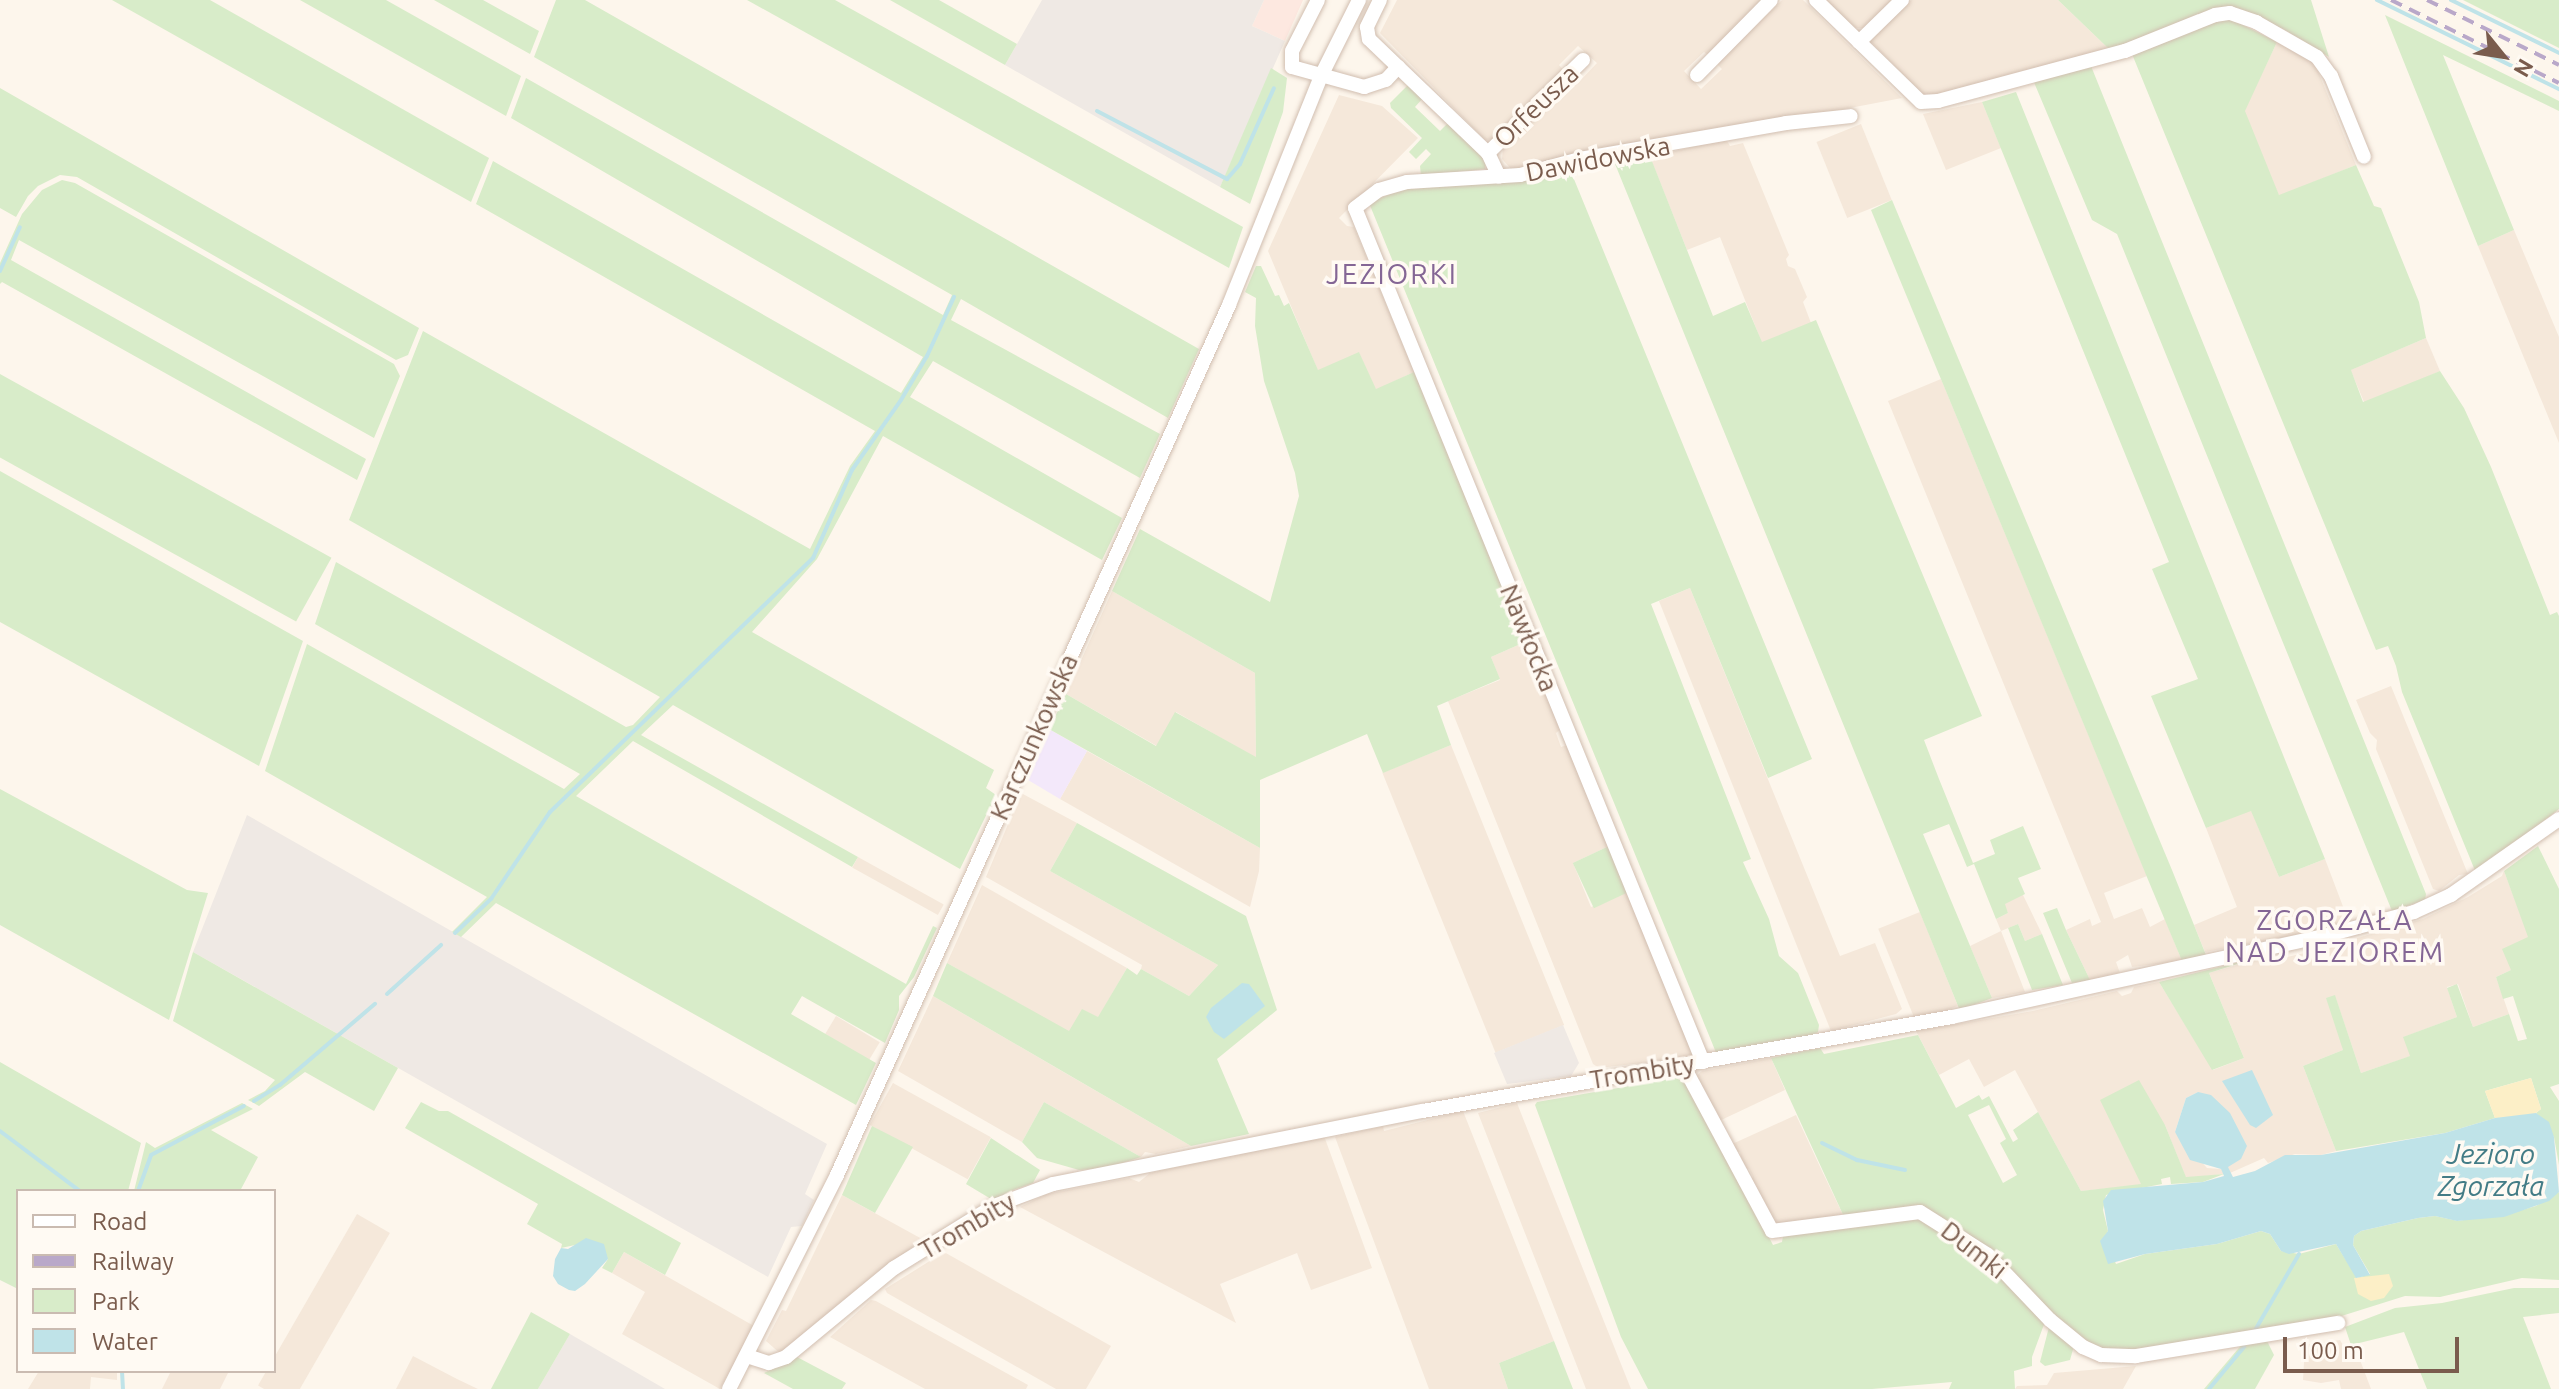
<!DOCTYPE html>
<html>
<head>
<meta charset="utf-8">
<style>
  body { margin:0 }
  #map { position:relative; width:2559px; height:1389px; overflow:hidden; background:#fdf6ec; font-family:Ubuntu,sans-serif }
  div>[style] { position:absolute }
  .residential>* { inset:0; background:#f5e8da; transform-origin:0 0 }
  .commercial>* { inset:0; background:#fde8e0 }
  .industrial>* { inset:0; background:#efe9e4 }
  .education>* { inset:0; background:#f3e8fa }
  .green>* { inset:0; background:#d8ecc9; transform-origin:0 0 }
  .sand>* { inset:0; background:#fcefc7 }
  .water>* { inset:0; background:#bfe3e8 }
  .stream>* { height:4px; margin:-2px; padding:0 2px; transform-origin:2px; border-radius:2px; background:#bfe3e8 }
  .roads { filter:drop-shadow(0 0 2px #d1beb0) drop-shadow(0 0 2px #d1beb0) }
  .minor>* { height:14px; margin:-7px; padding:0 7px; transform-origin:7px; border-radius:7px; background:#fff }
  .rail>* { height:4px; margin-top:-2px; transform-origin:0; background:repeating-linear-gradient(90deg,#b9a8c9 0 12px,transparent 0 20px) }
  span { translate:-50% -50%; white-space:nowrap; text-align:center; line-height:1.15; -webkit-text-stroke:7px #fffaf3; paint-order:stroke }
  .street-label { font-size:26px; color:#7a5c4d }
  .neighbourhood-label { font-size:28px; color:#846695; letter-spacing:2px }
  .water-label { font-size:28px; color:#437c86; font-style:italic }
  .legend { position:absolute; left:16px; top:1189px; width:260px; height:184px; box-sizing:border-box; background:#fffaf3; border:2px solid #cabbb1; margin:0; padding:10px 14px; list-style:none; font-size:24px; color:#7a5c4d }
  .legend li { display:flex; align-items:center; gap:16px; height:40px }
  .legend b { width:40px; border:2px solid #cabbb1 }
  .north { position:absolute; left:2463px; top:16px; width:80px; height:80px; -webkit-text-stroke:6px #fffaf3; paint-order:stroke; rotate:120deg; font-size:22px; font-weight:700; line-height:32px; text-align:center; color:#7a5c4d }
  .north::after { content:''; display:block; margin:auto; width:28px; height:36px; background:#7a5c4d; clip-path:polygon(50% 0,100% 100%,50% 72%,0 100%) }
  .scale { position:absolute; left:2283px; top:1337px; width:176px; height:36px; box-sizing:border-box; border:4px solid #7a5c4d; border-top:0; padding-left:10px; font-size:24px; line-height:28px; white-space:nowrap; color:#7a5c4d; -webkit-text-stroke:6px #fffaf3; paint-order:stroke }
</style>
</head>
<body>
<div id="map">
  <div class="residential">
    <i style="clip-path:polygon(1397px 0,1763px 0,1708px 55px,1704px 52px,1684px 71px,1701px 89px,1722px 69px,1717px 64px,1782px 0,1803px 0,1902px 98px,1514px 172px,1502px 159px,1503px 148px,1572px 80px,1577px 84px,1597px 63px,1578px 46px,1559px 65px,1564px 71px,1493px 139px,1485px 140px,1380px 33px)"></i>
    <i style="clip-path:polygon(1826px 0,1893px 0,1865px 28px,1854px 28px)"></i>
    <i style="clip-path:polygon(1911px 0,2058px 0,2110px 50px,1925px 97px,1870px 41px)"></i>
    <i style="clip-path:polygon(2277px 42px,2313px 59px,2356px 165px,2279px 196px,2244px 111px)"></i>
    <i style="clip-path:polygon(1339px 95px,1382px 106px,1418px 138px,1339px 218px,1347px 226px,1354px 227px,1414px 372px,1376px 390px,1359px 353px,1318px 371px,1268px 251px)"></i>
    <i style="clip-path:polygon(1982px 102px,2001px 148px,1946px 170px,1923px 114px)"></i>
    <i style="left:1861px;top:124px;width:82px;height:48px;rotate:68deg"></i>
    <i style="clip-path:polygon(1726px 139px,1730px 146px,1743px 143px,1789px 255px,1786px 259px,1788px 266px,1795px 269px,1807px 297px,1803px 302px,1811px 323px,1762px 343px,1720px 237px,1687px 250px,1650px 157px)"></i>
    <i style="clip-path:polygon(2514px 230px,2559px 337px,2559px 443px,2478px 246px)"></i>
    <i style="left:2426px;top:338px;width:36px;height:82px;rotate:67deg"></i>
    <i style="clip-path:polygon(1941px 379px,2147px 876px,2104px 893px,2114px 919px,2142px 908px,2150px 927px,2165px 919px,2182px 961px,2132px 967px,2128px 955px,2116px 962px,2120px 973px,2090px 980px,2066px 930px,2090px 919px,2092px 926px,2101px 922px,1888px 401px)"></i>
    <i style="clip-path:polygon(1690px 588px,1840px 956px,1875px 943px,1902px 1009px,1896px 1014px,1831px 1031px,1659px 601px)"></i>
    <i style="clip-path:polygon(1112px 591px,1255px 673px,1256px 758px,1176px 712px,1157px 746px,1066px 694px)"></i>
    <i style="clip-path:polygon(1525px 642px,1561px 729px,1556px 733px,1561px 747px,1567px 745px,1609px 846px,1573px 863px,1591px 907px,1630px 891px,1693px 1057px,1599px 1068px,1593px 1064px,1448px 701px,1500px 680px,1491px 657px)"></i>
    <i style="clip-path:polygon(2391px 686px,2468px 874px,2459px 875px,2439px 891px,2433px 889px,2376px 749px,2377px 740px,2370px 733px,2356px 700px)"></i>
    <i style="left:1451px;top:745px;width:302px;height:74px;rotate:68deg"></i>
    <i style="clip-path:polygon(1087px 751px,1260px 848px,1259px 871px,1250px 907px,1060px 799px)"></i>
    <i style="clip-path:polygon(1021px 793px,1077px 823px,1050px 871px,1218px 965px,1189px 996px,1141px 969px,1142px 965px,986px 877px)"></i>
    <i style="clip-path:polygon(2251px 810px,2279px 877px,2325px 859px,2350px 925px,2205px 952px,2194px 925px,2237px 907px,2206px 828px)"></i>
    <i style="left:858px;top:857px;width:98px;height:12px;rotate:29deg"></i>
    <i style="clip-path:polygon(2504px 871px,2529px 937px,2511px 970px,2496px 977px,2509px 1014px,2473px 1027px,2458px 984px,2447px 987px,2457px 1017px,2404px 1037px,2411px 1056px,2361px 1073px,2335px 996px,2343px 1050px,2303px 1066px,2336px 1151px,2321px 1155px,2295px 1154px,2268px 1163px,2264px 1158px,2230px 1173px,2198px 1092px,2186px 1098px,2175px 1132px,2207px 1168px,2221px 1169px,2224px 1174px,2186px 1178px,2165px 1125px,2101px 1100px,2142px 1185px,2081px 1191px,2015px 1070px,1984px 1087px,1969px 1059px,1939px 1075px,1916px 1031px,2033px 1011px,2117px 991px,2122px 996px,2131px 993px,2134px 987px,2159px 982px,2213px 1070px,2244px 1058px,2209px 973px,2261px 958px,2265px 962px,2309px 952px,2423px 919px,2468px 897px,2502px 876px)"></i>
    <i style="clip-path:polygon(982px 885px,1127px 968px,1098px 1018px,1069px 1032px,947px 963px)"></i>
    <i style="clip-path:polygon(2022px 893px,2042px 934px,2025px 941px,2018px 924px,2001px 931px,2025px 992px,1992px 998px,1970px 946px,2001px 931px,1996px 919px,2008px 913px,2004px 904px)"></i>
    <i style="left:1920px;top:912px;width:101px;height:45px;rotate:68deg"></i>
    <i style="clip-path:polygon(933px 996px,1060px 1070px,1191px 1146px,1156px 1154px,1145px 1152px,1141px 1157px,1044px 1102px,1022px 1142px,898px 1071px)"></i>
    <i style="left:836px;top:1016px;width:51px;height:21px;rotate:31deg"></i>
    <i style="clip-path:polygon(1771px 1058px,1785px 1090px,1717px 1122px,1719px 1117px,1715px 1108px,1709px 1107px,1694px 1078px,1702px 1071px)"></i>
    <i style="left:893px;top:1083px;width:112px;height:48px;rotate:29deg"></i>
    <i style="clip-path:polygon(1517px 1103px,1541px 1164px,1631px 1389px,1586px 1389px,1478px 1113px)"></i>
    <i style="clip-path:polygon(1463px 1111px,1554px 1341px,1499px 1363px,1508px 1389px,1429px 1389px,1335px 1137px,1383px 1126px,1384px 1131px)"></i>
    <i style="clip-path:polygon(1796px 1115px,1822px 1171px,1845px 1219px,1776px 1227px,1748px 1181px,1753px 1177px,1749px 1169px,1743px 1168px,1740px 1152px,1732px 1151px,1730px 1145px)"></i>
    <i style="clip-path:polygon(1323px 1133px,1372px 1268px,1311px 1290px,1297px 1253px,1220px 1284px,1236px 1323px,1020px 1207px,1047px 1194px,1129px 1178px,1139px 1182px,1150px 1173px)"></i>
    <i style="clip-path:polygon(842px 1195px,922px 1239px,782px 1355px,766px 1341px,782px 1310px,786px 1311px)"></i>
    <i style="left:357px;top:1214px;width:38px;height:198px;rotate:30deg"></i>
    <i style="clip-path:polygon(624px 1252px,754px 1326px,720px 1389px,622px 1334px,645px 1292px,612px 1273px)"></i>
    <i style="clip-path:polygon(944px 1252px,1111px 1346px,1086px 1389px,1056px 1389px,887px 1293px,885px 1289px)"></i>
    <i style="clip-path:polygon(871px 1300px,876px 1301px,1028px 1385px,1026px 1389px,925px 1389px,830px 1337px)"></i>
    <i style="clip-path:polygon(2340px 1340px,2344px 1347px,2354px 1344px,2371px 1389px,2341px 1389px,2339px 1380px,2321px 1383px,2303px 1380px,2305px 1345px)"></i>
    <i style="clip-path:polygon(413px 1356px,457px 1379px,478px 1389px,396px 1389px)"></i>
    <i style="clip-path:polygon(2136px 1366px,2123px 1389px,2015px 1389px,2017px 1386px,2047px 1385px,2054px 1373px)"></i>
    <i style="clip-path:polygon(39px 1371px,117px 1371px,117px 1380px,91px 1377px,90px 1389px,28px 1389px)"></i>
    <i style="clip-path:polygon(171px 1371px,229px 1371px,220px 1389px,162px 1389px)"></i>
  </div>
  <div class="commercial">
    <i style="clip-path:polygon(1264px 0,1303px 0,1285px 41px,1252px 26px)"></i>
  </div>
  <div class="industrial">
    <i style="clip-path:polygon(1042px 0,1264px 0,1252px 26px,1285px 41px,1220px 187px,1005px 65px)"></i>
    <i style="clip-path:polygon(247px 815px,827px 1144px,805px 1194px,814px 1200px,802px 1226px,791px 1227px,768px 1277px,193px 952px)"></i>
    <i style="clip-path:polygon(1563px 1025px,1579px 1063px,1571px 1076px,1507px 1084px,1494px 1053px)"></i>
    <i style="clip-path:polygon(570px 1334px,665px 1389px,538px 1389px)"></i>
  </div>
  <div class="education">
    <i style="clip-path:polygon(1049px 729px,1087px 751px,1060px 799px,1028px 780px)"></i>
  </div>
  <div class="green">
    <i style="clip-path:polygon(112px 0,210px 0,489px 158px,471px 202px)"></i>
    <i style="clip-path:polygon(300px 0,386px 0,521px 76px,506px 116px)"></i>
    <i style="clip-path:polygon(434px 0,483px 0,539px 31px,530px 54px)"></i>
    <i style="clip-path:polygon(556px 0,585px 0,1199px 349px,1168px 418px,961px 299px,951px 320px,1160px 434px,1140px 478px,933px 361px,910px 397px,1122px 518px,1102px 560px,883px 436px,817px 559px,752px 632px,994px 770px,986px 788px,996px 795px,960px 869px,673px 705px,641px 735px,858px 857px,852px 867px,633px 741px,576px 796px,906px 984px,933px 926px,937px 928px,914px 977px,899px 996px,899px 1010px,885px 1043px,802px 996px,791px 1014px,876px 1063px,856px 1105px,496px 903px,461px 937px,452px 932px,487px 897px,265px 771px,307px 644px,564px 789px,580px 774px,315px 624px,336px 562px,626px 727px,633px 725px,660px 697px,349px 520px,423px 331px,810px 549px,850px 466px,875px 431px,476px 204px,493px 161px,901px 393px,923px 357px,511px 118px,526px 78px,943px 315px,952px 295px,534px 57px)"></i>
    <i style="clip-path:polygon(747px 0,835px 0,1243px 227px,1229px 268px)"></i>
    <i style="clip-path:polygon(890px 0,939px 0,1017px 44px,1005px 65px)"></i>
    <i style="clip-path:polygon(2058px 0,2311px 0,2329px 57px,2283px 29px,2225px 7px,2110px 50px)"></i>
    <i style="clip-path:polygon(2463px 0,2559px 0,2559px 48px)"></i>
    <i style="clip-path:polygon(2385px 15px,2559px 101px,2559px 111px,2443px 55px,2514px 230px,2478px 246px)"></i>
    <i style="clip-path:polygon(2227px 17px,2277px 42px,2245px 111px,2279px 195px,2356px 165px,2374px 206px,2381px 208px,2419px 302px,2426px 338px,2351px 370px,2363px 402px,2440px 371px,2464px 408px,2491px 467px,2550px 615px,2557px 612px,2559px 616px,2559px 809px,2476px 873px,2402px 692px,2396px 666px,2388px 646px,2376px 650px,2132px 54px)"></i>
    <i style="clip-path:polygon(2091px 66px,2426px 894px,2425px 900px,2392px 911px,2117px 234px,2092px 220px,2033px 80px)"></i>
    <i style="clip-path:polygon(1271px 68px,1287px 78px,1283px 112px,1250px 204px,1220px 187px)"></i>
    <i style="clip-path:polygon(1409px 84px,1423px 98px,1415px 107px,1440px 131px,1448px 123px,1486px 161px,1485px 169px,1421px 176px,1420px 166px,1431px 154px,1426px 149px,1416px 159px,1409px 152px,1422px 138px,1391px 108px,1390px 103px)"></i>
    <i style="clip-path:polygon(0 88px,419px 328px,408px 355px,396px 360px,77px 177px,60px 175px,38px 186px,28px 196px,16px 217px,0 208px)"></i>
    <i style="clip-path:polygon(2016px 92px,2325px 859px,2279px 877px,2251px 811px,2206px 828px,2151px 696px,2198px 679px,2152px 569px,2169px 562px,1982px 102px)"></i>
    <i style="clip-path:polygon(1648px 151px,1713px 316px,1745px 302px,1762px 342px,1816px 320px,1982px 716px,1924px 740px,1939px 779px,1973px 863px,1995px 854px,1990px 840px,2023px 826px,2041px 869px,2018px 878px,2025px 894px,2005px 904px,2008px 913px,1996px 919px,1974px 864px,1967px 867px,1949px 824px,1923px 834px,1992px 998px,1960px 1010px,1958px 1006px,1613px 159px)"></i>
    <i style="clip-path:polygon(1569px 167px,1812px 759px,1768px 778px,1690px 588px,1651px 604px,1751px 859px,1743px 862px,1769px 919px,1779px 956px,1798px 973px,1819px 1025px,1818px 1032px,1811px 1036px,1717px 1055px,1369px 203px,1399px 190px,1530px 178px)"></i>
    <i style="clip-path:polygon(62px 180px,75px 183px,394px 364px,400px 376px,374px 438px,19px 240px,11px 260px,366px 459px,357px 480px,2px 282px,0 284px,0 263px,22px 214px,42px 190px)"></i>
    <i style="clip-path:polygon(1892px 200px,2172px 870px,2206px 955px,2182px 961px,2149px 882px,1871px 210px)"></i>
    <i style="clip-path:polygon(1256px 266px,1261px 266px,1275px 296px,1279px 295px,1284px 306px,1289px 303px,1318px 370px,1359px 352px,1376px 389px,1414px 372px,1525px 642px,1491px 657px,1500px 679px,1437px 706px,1451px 745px,1383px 773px,1367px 734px,1260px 780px,1260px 848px,1049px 729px,1066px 694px,1156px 746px,1175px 712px,1256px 757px,1255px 673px,1112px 591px,1140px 529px,1270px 602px,1299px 496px,1295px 473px,1264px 381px,1255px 326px,1256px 298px,1245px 292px)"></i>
    <i style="left:0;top:374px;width:379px;height:73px;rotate:29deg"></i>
    <i style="clip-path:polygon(0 471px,303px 641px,259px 766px,0 622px)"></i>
    <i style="clip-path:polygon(0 789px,187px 890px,208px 893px,169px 1020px,0 925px)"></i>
    <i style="clip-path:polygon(1077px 823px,1246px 916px,1277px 1010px,1217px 1059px,1249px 1134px,1191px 1146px,933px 996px,947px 963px,1069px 1031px,1082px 1009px,1098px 1017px,1127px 968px,1137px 975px,1141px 969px,1189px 996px,1218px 965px,1050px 871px)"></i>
    <i style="left:1609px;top:846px;width:50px;height:40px;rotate:65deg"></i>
    <i style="clip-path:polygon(2538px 846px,2559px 889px,2559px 1084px,2550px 1087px,2559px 1101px,2559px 1165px,2554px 1137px,2536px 1113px,2541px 1109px,2531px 1078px,2485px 1091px,2495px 1118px,2445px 1133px,2336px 1151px,2303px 1066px,2343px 1050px,2326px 998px,2335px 995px,2361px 1073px,2410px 1056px,2403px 1037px,2457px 1017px,2447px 988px,2457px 984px,2473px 1027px,2509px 1014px,2518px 1041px,2527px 1039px,2513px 996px,2503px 999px,2496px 977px,2511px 970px,2502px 949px,2528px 937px,2504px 871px)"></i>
    <i style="clip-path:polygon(2057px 908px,2066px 930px,2090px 980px,2072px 983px,2043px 913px)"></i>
    <i style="clip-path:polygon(2018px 924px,2025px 941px,2042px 934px,2063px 985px,2032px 990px,2008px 928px)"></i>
    <i style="clip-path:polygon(193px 952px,398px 1068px,374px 1111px,305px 1072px,259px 1106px,248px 1100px,265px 1091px,275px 1080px,173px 1021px)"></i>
    <i style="clip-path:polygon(2260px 957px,2209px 973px,2244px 1058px,2212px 1070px,2159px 982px)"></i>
    <i style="clip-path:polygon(evenodd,1918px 1035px,1956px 1108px,1979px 1095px,1982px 1100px,1989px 1096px,2013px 1142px,2018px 1139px,2013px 1130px,2038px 1112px,2081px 1191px,2141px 1184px,2100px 1100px,2139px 1080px,2165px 1125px,2186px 1177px,2224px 1174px,2203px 1182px,2171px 1184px,2170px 1177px,2161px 1179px,2162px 1184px,2106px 1195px,2103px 1210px,2108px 1231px,2105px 1237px,2116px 1264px,2145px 1254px,2217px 1244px,2261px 1231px,2270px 1234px,2281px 1251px,2299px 1254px,2336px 1244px,2357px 1278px,2370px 1274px,2353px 1245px,2354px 1236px,2361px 1231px,2418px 1218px,2435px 1216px,2458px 1221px,2522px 1210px,2536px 1206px,2559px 1192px,2559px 1280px,2522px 1278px,2440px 1297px,2405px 1296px,2332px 1319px,2136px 1353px,2095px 1349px,1935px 1214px,1845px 1219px,1771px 1058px,1820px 1048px,1824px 1054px,1918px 1035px,1989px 1105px,2006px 1139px,2000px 1143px,2017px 1175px,2003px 1183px,1968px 1115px,1989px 1105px)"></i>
    <i style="clip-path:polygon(0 1062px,141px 1143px,128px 1191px,18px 1191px,18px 1289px,0 1280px)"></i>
    <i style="clip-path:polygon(1676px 1078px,1690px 1085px,1773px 1245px,1782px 1242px,1783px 1236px,1921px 1217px,1988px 1260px,2046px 1319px,2032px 1357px,2032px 1366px,2014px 1371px,2015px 1389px,1949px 1389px,1952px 1382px,1872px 1389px,1648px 1389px,1621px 1337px,1535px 1105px,1537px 1102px)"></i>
    <i style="clip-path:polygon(421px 1102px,439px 1111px,448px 1111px,681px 1243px,665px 1275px,624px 1252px,612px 1273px,602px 1268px,608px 1259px,575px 1245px,561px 1248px,562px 1244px,527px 1224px,538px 1204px,405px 1128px)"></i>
    <i style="clip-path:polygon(1044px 1102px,1141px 1157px,1107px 1168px,1079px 1170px,1037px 1158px,1022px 1142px)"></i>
    <i style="clip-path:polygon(242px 1103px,253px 1109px,211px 1130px,258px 1157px,240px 1191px,134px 1191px,146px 1142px,155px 1148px)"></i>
    <i style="clip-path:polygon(872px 1126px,913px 1147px,875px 1213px,842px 1195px)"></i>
    <i style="clip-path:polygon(991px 1138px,1040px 1170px,1033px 1183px,1013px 1190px,996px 1202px,966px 1184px)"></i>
    <i style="clip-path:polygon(2514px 1288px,2559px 1288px,2559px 1313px,2523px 1317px,2551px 1389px,2427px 1389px,2404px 1332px,2351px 1345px,2345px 1327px,2395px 1308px,2442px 1303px)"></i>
    <i style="clip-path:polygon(531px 1312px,570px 1334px,538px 1389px,491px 1389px)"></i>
    <i style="clip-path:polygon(2049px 1327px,2074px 1346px,2070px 1360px,2045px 1366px,2040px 1362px)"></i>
    <i style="clip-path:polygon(1554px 1341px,1573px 1389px,1508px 1389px,1499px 1363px)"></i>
    <i style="clip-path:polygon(2267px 1341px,2274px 1355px,2255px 1389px,2204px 1389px,2243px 1343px)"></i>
    <i style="clip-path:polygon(797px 1357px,846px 1383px,842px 1389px,793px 1389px,764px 1373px)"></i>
  </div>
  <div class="sand">
    <i style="clip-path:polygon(2531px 1078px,2541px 1109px,2533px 1115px,2496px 1121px,2485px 1091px)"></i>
    <i style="clip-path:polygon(2389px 1274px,2393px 1286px,2384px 1298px,2371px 1301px,2358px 1294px,2354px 1278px)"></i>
  </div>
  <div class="water">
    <i style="clip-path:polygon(1242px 983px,1249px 984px,1265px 1006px,1224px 1039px,1214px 1032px,1206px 1017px,1211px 1008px)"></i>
    <i style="clip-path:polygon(2252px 1070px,2273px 1115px,2256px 1128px,2250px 1125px,2222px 1081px)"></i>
    <i style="clip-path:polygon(2198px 1092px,2211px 1095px,2230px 1113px,2247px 1146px,2241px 1159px,2228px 1167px,2233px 1177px,2255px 1171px,2285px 1155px,2321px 1155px,2445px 1133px,2495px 1118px,2536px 1113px,2549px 1122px,2554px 1137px,2559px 1192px,2549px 1201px,2504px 1217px,2457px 1221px,2435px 1216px,2418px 1218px,2361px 1231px,2354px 1236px,2353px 1245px,2370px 1275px,2356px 1278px,2336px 1244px,2289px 1254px,2281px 1251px,2270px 1234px,2261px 1231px,2217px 1244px,2145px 1254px,2108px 1264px,2100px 1241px,2108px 1231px,2103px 1201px,2111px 1190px,2203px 1182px,2224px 1176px,2221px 1169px,2190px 1160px,2175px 1132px,2186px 1098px)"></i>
    <i style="clip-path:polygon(586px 1238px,604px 1244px,608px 1259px,585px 1284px,575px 1291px,569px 1290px,558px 1284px,553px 1276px,555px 1259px,561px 1248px,568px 1249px)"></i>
  </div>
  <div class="stream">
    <i style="left:2377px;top:0;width:203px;rotate:26.1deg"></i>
    <i style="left:2451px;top:0;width:120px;rotate:26.1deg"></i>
    <i style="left:1097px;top:111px;width:147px;rotate:27.6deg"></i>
    <i style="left:1227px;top:179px;width:20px;rotate:-49deg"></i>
    <i style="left:1240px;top:164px;width:83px;rotate:-65.9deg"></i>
    <i style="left:0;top:271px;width:48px;rotate:-65.6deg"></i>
    <i style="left:455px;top:933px;width:50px;rotate:-43.4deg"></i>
    <i style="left:491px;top:899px;width:105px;rotate:-55.9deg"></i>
    <i style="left:550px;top:812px;width:366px;rotate:-44deg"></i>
    <i style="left:813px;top:558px;width:96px;rotate:-66.1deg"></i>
    <i style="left:852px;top:470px;width:85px;rotate:-55deg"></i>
    <i style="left:901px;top:400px;width:51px;rotate:-59.4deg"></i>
    <i style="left:927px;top:356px;width:65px;rotate:-65.4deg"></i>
    <i style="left:387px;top:994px;width:73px;rotate:-42.2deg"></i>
    <i style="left:254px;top:1101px;width:31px;rotate:-32deg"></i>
    <i style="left:280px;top:1085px;width:125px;rotate:-40.5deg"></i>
    <i style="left:0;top:1131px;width:100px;rotate:36.9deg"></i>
    <i style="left:1822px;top:1143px;width:39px;rotate:26deg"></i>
    <i style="left:1857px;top:1160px;width:49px;rotate:11.8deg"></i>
    <i style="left:138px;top:1191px;width:38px;rotate:-70deg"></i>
    <i style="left:151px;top:1155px;width:105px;rotate:-27.8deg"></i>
    <i style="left:2254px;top:1332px;width:90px;rotate:-60deg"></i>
    <i style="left:122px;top:1371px;width:18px;rotate:87deg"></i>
    <i style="left:2209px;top:1389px;width:55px;rotate:-50.2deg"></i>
  </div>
  <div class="roads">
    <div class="minor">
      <i style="left:1318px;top:0;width:57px;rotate:117deg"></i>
      <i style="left:1292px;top:51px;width:16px;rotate:90deg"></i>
      <i style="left:1292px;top:67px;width:75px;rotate:15.5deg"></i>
      <i style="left:1364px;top:87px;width:23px;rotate:-18deg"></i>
      <i style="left:1386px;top:80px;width:18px;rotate:-47deg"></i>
      <i style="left:1380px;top:0;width:30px;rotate:116deg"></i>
      <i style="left:1367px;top:27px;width:12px;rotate:81deg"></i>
      <i style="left:1369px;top:39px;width:165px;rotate:43.8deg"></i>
      <i style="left:1488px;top:153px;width:26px;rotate:65deg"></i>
      <i style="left:1816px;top:0;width:146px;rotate:44.2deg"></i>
      <i style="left:1921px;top:102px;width:17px;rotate:-3deg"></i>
      <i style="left:1938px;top:101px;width:194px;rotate:-15deg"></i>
      <i style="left:2125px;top:51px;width:97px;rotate:-21.8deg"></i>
      <i style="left:2215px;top:15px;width:15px;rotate:-8deg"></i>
      <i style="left:2230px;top:13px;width:28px;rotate:19deg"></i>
      <i style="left:2256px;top:22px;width:70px;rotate:29.8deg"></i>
      <i style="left:2317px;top:57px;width:24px;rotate:54deg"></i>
      <i style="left:2331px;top:76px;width:87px;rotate:67.8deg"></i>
      <i style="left:1859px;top:42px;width:60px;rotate:-44.3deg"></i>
      <i style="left:1697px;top:75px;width:105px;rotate:-45.4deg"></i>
      <i style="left:1488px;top:153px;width:133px;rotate:-44.4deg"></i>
      <i style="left:1703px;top:1062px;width:922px;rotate:-112.17deg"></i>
      <i style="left:1355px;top:208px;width:30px;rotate:-37deg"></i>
      <i style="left:1379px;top:190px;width:29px;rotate:-16deg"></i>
      <i style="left:1407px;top:182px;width:113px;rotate:-3.5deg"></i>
      <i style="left:1520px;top:175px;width:62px;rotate:-14.9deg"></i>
      <i style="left:1580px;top:159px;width:209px;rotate:-9.9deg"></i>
      <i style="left:1786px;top:123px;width:65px;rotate:-6.1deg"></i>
      <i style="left:1683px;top:1065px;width:188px;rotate:61.8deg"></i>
      <i style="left:1772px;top:1231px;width:149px;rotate:-7.3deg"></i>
      <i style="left:1920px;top:1212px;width:80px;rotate:32.3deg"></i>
      <i style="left:1988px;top:1255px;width:90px;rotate:46.4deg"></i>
      <i style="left:2050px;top:1320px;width:43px;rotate:39.3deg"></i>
      <i style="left:2083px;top:1347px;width:20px;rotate:24deg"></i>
      <i style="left:2101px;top:1355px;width:35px;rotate:2deg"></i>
      <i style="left:2136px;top:1356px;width:205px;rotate:-9.3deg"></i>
      <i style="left:747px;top:1356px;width:23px;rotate:18deg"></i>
      <i style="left:769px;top:1363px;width:18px;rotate:-19deg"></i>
      <i style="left:786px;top:1357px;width:140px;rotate:-39.5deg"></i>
      <i style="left:894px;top:1268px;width:118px;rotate:-31.8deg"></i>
      <i style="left:994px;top:1206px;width:63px;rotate:-20.4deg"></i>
      <i style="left:1053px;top:1184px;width:377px;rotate:-11.2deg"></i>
      <i style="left:1423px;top:1111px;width:537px;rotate:-10.08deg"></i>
      <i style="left:1952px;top:1017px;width:385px;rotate:-12.3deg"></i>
      <i style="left:2328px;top:935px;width:89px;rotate:-15deg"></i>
      <i style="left:2414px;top:912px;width:41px;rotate:-24.7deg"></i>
      <i style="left:2451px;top:895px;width:132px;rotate:-35.1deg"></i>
      <i style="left:729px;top:1389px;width:240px;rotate:-63.2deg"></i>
      <i style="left:837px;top:1175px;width:954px;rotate:-65.74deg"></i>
      <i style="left:1229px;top:305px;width:247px;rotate:-68.1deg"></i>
      <i style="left:1321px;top:76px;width:85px;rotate:-63.4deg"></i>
    </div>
  </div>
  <div class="rail">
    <i style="left:2391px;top:0;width:187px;rotate:26.3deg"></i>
    <i style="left:2427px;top:0;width:147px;rotate:26.2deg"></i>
  </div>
  <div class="street-label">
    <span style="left:1536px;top:106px;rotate:-44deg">Orfeusza</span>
    <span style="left:1598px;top:159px;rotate:-11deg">Dawidowska</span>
    <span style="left:1529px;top:638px;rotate:68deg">Nawłocka</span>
    <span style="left:1034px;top:737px;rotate:-66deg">Karczunkowska</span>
    <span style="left:1642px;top:1072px;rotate:-9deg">Trombity</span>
    <span style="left:967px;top:1226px;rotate:-30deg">Trombity</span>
    <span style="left:1974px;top:1250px;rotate:38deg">Dumki</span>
  </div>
  <div class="neighbourhood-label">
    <span style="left:1392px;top:274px">JEZIORKI</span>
    <span style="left:2335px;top:936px">ZGORZAŁA<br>NAD JEZIOREM</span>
  </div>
  <div class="water-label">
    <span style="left:2491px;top:1170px">Jezioro<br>Zgorzała</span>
  </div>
  <ul class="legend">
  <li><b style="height:10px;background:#fff"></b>Road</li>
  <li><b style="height:10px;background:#b9a8c9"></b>Railway</li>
  <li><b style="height:22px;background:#d8ecc9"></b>Park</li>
  <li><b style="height:22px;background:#bfe3e8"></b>Water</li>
  </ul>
  <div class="north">N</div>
  <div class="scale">100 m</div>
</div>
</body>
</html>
